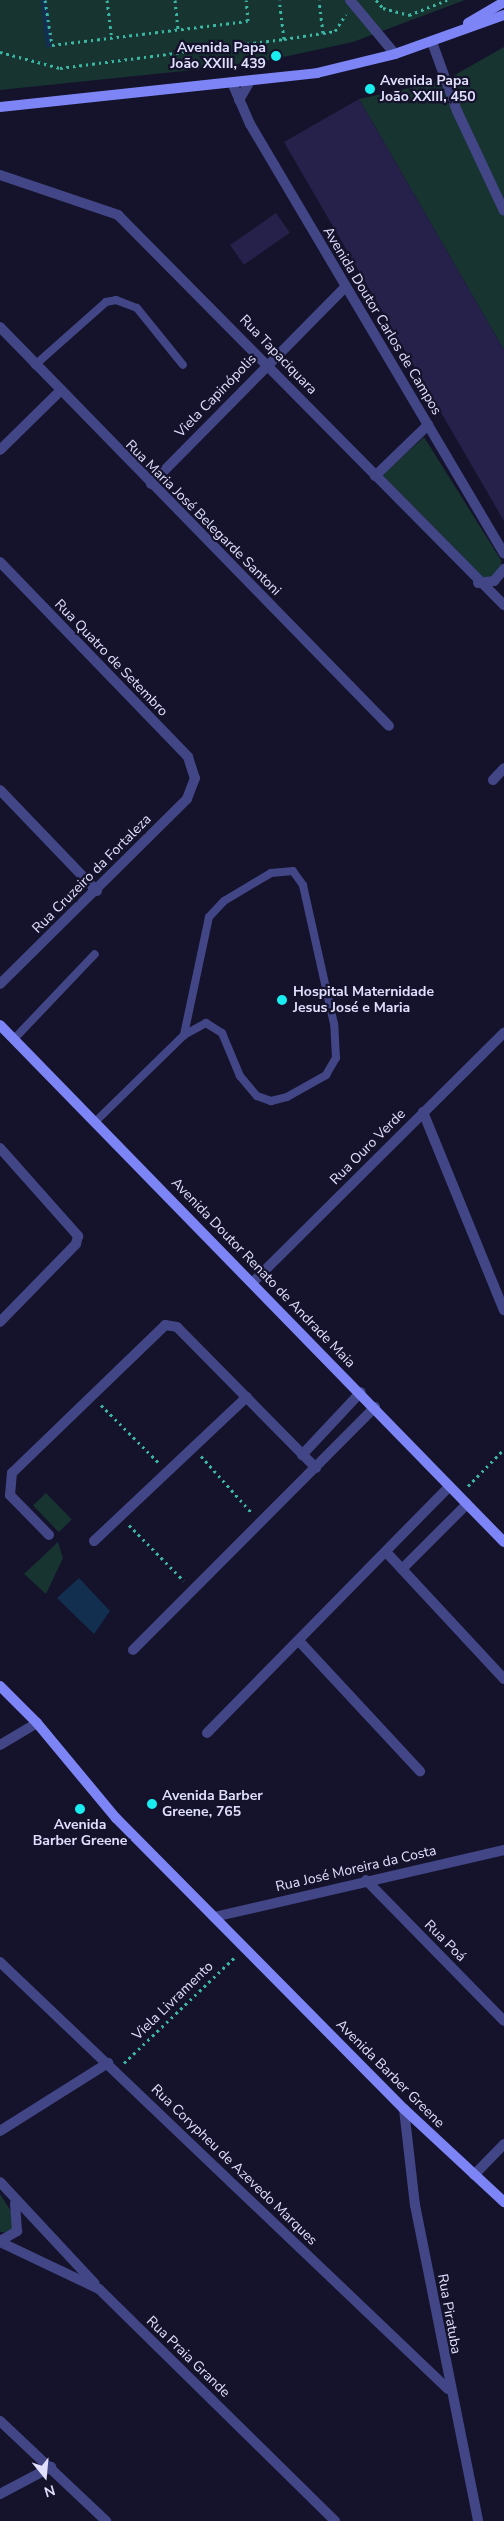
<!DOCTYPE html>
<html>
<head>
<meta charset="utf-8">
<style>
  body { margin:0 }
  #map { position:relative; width:504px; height:2521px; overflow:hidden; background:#15132b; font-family:"Nunito Sans",sans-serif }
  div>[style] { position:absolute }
  .green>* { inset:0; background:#173431; transform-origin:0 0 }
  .water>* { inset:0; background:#132f4f }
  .stream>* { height:5.5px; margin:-2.75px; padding:0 2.75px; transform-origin:2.75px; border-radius:2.75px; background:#132f4f }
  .building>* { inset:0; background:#25214a; transform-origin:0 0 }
  .path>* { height:3px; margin-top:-1.5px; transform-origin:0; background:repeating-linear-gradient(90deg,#3ab6a3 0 2.5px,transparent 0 6.5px) }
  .lane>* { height:8px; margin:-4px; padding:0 4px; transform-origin:4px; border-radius:4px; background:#424686 }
  .street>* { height:10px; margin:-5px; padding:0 5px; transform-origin:5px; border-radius:5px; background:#424686 }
  .secondary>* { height:10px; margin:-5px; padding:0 5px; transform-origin:5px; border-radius:5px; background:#7d85f6 }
  .dots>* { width:14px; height:14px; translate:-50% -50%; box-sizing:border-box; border:2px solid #15132b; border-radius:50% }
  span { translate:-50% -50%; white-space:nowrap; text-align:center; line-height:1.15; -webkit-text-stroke:4.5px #15132b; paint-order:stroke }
  .poi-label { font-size:14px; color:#e0dffd; font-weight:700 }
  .right { translate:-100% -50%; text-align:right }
  .left { translate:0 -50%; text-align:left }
  .street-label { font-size:14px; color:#e0dffd }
  .north { position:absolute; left:20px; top:2451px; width:50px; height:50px; -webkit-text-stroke:4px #15132b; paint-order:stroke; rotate:163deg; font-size:14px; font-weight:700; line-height:20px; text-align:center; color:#e0dffd }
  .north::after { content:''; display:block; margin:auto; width:18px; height:22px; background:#e0dffd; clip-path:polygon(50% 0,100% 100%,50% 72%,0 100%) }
</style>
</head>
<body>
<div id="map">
  <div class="green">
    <i style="clip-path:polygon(0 0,465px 0,353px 42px,251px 64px,0 90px)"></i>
    <i style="clip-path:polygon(504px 47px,504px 350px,359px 99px,446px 80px)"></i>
    <i style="clip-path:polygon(424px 437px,501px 560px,501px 567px,487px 581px,382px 475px)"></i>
    <i style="left:46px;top:1493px;width:37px;height:18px;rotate:46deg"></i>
    <i style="clip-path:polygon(58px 1542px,63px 1558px,46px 1594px,24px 1574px)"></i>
    <i style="clip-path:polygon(0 2194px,16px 2219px,13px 2229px,5px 2232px,0 2232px)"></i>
  </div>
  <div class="water">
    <i style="clip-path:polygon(79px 1578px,110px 1611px,94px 1634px,57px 1598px)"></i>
  </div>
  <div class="stream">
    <i style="left:44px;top:0;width:45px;rotate:83.7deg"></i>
  </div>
  <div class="building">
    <i style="clip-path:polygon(359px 99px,504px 350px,504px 521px,284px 142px)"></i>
    <i style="left:276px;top:213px;width:24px;height:56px;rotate:55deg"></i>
  </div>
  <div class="path">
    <i style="left:45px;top:0;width:46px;rotate:81.2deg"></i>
    <i style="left:52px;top:45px;width:197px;rotate:-7deg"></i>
    <i style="left:248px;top:21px;width:21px;rotate:-95deg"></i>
    <i style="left:107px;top:0;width:38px;rotate:83deg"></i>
    <i style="left:175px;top:0;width:29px;rotate:84deg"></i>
    <i style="left:376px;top:0;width:11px;rotate:49deg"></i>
    <i style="left:383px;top:8px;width:27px;rotate:15deg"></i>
    <i style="left:409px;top:15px;width:41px;rotate:-21.5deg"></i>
    <i style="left:323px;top:33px;width:12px;rotate:-9deg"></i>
    <i style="left:335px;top:31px;width:20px;rotate:-57deg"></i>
    <i style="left:284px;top:39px;width:39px;rotate:-9deg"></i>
    <i style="left:323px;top:33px;width:33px;rotate:-97deg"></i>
    <i style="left:0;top:52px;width:62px;rotate:14.9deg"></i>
    <i style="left:60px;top:68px;width:226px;rotate:-7.4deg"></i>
    <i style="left:284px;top:39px;width:39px;rotate:-97deg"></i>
    <i style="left:101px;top:1405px;width:82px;rotate:45deg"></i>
    <i style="left:201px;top:1456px;width:76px;rotate:48.2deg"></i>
    <i style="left:468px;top:1486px;width:52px;rotate:-45.8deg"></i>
    <i style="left:129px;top:1525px;width:78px;rotate:45.5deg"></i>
    <i style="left:124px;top:2063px;width:153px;rotate:-43.7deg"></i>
  </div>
  <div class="lane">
    <i style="left:35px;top:365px;width:95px;rotate:-41.6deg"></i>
    <i style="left:106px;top:302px;width:10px;rotate:-11deg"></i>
    <i style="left:116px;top:300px;width:22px;rotate:21deg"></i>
    <i style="left:137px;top:308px;width:73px;rotate:51.1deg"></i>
    <i style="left:14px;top:1039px;width:117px;rotate:-46.4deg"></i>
    <i style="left:95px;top:1122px;width:124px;rotate:-44.3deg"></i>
    <i style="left:184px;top:1035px;width:25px;rotate:-29deg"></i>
    <i style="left:206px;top:1023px;width:19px;rotate:32deg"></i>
    <i style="left:222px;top:1033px;width:47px;rotate:67.3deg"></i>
    <i style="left:240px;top:1076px;width:26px;rotate:50deg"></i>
    <i style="left:257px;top:1096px;width:15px;rotate:20deg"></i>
    <i style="left:271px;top:1101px;width:16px;rotate:-14deg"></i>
    <i style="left:287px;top:1097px;width:45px;rotate:-29.4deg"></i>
    <i style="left:326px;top:1075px;width:20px;rotate:-60deg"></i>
    <i style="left:336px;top:1058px;width:34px;rotate:-93deg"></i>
    <i style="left:334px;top:1024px;width:142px;rotate:-102.6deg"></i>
    <i style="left:303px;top:885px;width:17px;rotate:-126deg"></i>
    <i style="left:293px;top:871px;width:22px;rotate:175deg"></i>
    <i style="left:271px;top:873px;width:55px;rotate:149.2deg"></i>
    <i style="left:224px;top:901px;width:22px;rotate:133deg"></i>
    <i style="left:209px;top:917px;width:121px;rotate:102deg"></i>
  </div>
  <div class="street">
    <i style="left:350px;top:0;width:70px;rotate:50.2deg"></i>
    <i style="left:432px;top:42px;width:73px;rotate:70.1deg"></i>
    <i style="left:457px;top:111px;width:110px;rotate:64.8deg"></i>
    <i style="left:233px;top:85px;width:43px;rotate:66.4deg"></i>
    <i style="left:250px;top:124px;width:499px;rotate:59.4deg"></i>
    <i style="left:239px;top:100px;width:20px;rotate:-60deg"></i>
    <i style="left:0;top:175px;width:125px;rotate:18.7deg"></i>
    <i style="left:118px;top:215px;width:549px;rotate:45.3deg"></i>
    <i style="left:0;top:327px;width:557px;rotate:45.73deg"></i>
    <i style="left:0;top:450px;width:83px;rotate:-44.5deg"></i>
    <i style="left:375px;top:476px;width:74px;rotate:-43.9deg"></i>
    <i style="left:151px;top:484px;width:276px;rotate:-45.4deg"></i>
    <i style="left:0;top:562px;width:271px;rotate:46deg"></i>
    <i style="left:188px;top:757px;width:22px;rotate:72deg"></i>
    <i style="left:195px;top:778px;width:22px;rotate:111deg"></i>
    <i style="left:187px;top:799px;width:263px;rotate:135.3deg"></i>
    <i style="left:478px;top:583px;width:16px;rotate:-7deg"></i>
    <i style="left:494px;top:581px;width:16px;rotate:-50deg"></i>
    <i style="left:493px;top:780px;width:16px;rotate:-47deg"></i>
    <i style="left:0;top:790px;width:140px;rotate:46.2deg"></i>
    <i style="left:423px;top:1112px;width:214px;rotate:67.8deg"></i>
    <i style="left:0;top:1148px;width:118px;rotate:48.4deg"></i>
    <i style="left:78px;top:1236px;width:8px;rotate:104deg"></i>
    <i style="left:76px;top:1244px;width:109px;rotate:134.3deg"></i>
    <i style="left:253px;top:1282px;width:354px;rotate:-44.8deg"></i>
    <i style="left:302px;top:1455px;width:86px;rotate:-46.9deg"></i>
    <i style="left:49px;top:1535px;width:56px;rotate:-134.3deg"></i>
    <i style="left:10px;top:1495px;width:22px;rotate:-85deg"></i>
    <i style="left:12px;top:1473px;width:213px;rotate:-44deg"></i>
    <i style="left:165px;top:1325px;width:12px;rotate:9deg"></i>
    <i style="left:177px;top:1327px;width:198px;rotate:45.4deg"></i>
    <i style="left:94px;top:1541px;width:210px;rotate:-43.3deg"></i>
    <i style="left:387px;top:1553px;width:172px;rotate:47.1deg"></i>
    <i style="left:402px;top:1569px;width:92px;rotate:-45deg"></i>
    <i style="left:299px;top:1641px;width:178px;rotate:47.1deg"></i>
    <i style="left:133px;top:1650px;width:343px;rotate:-45.1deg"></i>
    <i style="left:207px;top:1733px;width:345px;rotate:-45.5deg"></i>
    <i style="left:0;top:1745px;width:43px;rotate:-30.7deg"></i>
    <i style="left:366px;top:1880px;width:197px;rotate:45.6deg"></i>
    <i style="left:214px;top:1917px;width:298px;rotate:-13deg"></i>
    <i style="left:0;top:1962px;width:619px;rotate:43.63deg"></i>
    <i style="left:404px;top:2109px;width:97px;rotate:83.5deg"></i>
    <i style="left:415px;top:2205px;width:322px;rotate:78.7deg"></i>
    <i style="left:0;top:2131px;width:128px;rotate:-32.2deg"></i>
    <i style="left:474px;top:2175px;width:43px;rotate:-45.9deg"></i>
    <i style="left:0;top:2182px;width:139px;rotate:47deg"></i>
    <i style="left:0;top:2241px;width:20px;rotate:-30deg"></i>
    <i style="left:17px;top:2231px;width:28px;rotate:-94deg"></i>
    <i style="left:0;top:2242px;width:110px;rotate:25.4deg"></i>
    <i style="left:99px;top:2289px;width:331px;rotate:44.5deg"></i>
    <i style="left:0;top:2421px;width:146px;rotate:43.3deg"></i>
    <i style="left:0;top:2494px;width:58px;rotate:-27.9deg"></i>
  </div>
  <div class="secondary">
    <i style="left:468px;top:23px;width:42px;rotate:-30.3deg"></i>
    <i style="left:0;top:107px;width:319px;rotate:-6.1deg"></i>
    <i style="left:317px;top:73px;width:80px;rotate:-13.7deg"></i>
    <i style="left:395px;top:54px;width:116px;rotate:-19.7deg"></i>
    <i style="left:0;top:1025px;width:722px;rotate:45.73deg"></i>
    <i style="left:0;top:1686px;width:52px;rotate:45deg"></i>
    <i style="left:37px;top:1723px;width:124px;rotate:50.3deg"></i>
    <i style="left:116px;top:1818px;width:409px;rotate:45.3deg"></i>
    <i style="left:404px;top:2109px;width:137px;rotate:42.9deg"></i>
  </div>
  <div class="dots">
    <i style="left:276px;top:56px;background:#19edef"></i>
    <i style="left:370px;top:89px;background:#19edef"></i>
    <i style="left:282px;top:1000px;background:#19edef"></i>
    <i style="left:152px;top:1804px;background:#19edef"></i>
    <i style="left:80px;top:1809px;background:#19edef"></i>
  </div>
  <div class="poi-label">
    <span class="right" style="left:266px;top:56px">Avenida Papa<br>João XXIII, 439</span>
    <span class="left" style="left:380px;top:89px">Avenida Papa<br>João XXIII, 450</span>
    <span class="left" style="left:293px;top:1000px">Hospital Maternidade<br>Jesus José e Maria</span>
    <span class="left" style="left:162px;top:1804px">Avenida Barber<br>Greene, 765</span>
    <span style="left:80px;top:1833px">Avenida<br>Barber Greene</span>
  </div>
  <div class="street-label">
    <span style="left:382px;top:321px;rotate:59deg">Avenida Doutor Carlos de Campos</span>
    <span style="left:278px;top:355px;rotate:46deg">Rua Tapaciquara</span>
    <span style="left:216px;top:396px;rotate:-46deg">Viela Capinópolis</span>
    <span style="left:203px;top:518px;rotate:45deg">Rua Maria José Belegarde Santoni</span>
    <span style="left:111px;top:658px;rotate:46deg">Rua Quatro de Setembro</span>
    <span style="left:92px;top:874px;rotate:-45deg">Rua Cruzeiro da Fortaleza</span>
    <span style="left:368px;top:1147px;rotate:-45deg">Rua Ouro Verde</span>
    <span style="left:263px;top:1273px;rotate:46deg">Avenida Doutor Renato de Andrade Maia</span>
    <span style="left:356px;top:1869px;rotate:-13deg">Rua José Moreira da Costa</span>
    <span style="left:445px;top:1941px;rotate:45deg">Rua Poá</span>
    <span style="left:173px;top:2001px;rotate:-44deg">Viela Livramento</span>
    <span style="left:390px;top:2074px;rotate:45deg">Avenida Barber Greene</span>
    <span style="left:234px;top:2165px;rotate:44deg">Rua Corypheu de Azevedo Marques</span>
    <span style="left:449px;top:2314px;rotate:80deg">Rua Piratuba</span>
    <span style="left:188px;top:2357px;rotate:44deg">Rua Praia Grande</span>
  </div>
  <div class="north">N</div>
</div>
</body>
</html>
